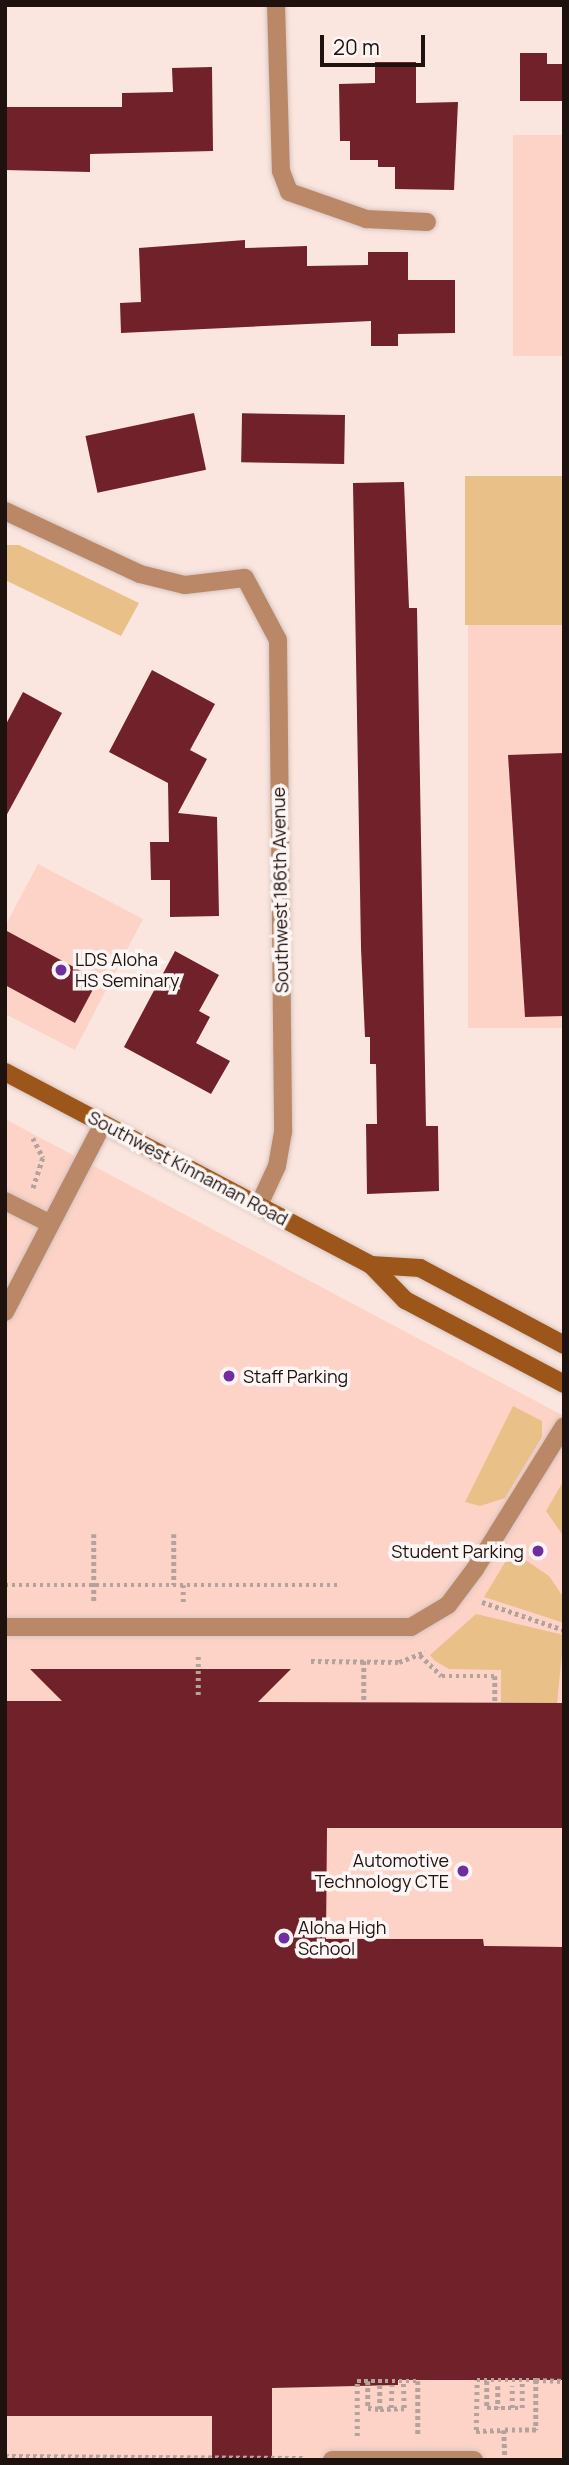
<!DOCTYPE html>
<html>
<head>
<meta charset="utf-8">
<style>
  body { margin:0 }
  #map { position:relative; width:569px; height:2465px; overflow:hidden; background:#fae6df; font-family:Manrope,sans-serif }
  div>[style] { position:absolute }
  .built>* { inset:0; background:#fdd3c7; transform-origin:0 0 }
  .green>* { inset:0; background:#eac089; transform-origin:0 0 }
  .building>* { inset:0; background:#712129; transform-origin:0 0 }
  .path>* { height:4.5px; margin-top:-2.25px; transform-origin:0; background:repeating-linear-gradient(90deg,#b4a39d 0 3.5px,transparent 0 7px) }
  .roads { filter:drop-shadow(0 0 2px #d7c4be) drop-shadow(0 0 2px #d7c4be) }
  .lane>* { height:18px; margin:-9px; padding:0 9px; transform-origin:9px; border-radius:9px; background:#ba8866 }
  .street>* { height:18px; margin:-9px; padding:0 9px; transform-origin:9px; border-radius:9px; background:#ba8866 }
  .secondary>* { height:18px; margin:-9px; padding:0 9px; transform-origin:9px; border-radius:9px; background:#9d561a }
  .dots>* { width:19px; height:19px; translate:-50% -50%; box-sizing:border-box; border:4px solid #fdf6f4; border-radius:50% }
  span { translate:-50% -50%; white-space:nowrap; text-align:center; line-height:1.15; -webkit-text-stroke:7px #fdf6f4; paint-order:stroke }
  .street-label { font-size:18px; color:#1e120f }
  .poi-label { font-size:18px; color:#1e120f }
  .left { translate:0 -50%; text-align:left }
  .right { translate:-100% -50%; text-align:right }
  .frame { position:absolute; inset:0; border:7px solid #1e120f; pointer-events:none }
  .scale { position:absolute; left:320px; top:35px; width:105px; height:32px; box-sizing:border-box; border:4px solid #1e120f; border-top:0; padding-left:9px; font-size:21px; line-height:24px; white-space:nowrap; color:#1e120f; -webkit-text-stroke:5px #fdf6f4; paint-order:stroke }
</style>
</head>
<body>
<div id="map">
  <div class="built">
    <i style="left:564px;top:135px;width:221px;height:51px;rotate:90deg"></i>
    <i style="left:564px;top:625px;width:403px;height:96px;rotate:90deg"></i>
    <i style="clip-path:polygon(38px 864px,143px 919px,75px 1050px,5px 1014px,5px 926px)"></i>
    <i style="clip-path:polygon(5px 1119px,564px 1416px,564px 2460px,5px 2460px)"></i>
  </div>
  <div class="green">
    <i style="left:564px;top:476px;width:149px;height:99px;rotate:90deg"></i>
    <i style="clip-path:polygon(5px 545px,19px 545px,139px 603px,121px 636px,5px 580px)"></i>
    <i style="clip-path:polygon(513px 1406px,542px 1421px,542px 1437px,505px 1498px,480px 1506px,465px 1502px)"></i>
    <i style="clip-path:polygon(564px 1480px,564px 1537px,546px 1511px)"></i>
    <i style="clip-path:polygon(509px 1556px,524px 1559px,549px 1576px,564px 1598px,564px 1623px,484px 1597px)"></i>
    <i style="clip-path:polygon(476px 1614px,564px 1635px,557px 1703px,501px 1702px,501px 1670px,449px 1669px,435px 1661px,430px 1655px)"></i>
  </div>
  <div class="building">
    <i style="clip-path:polygon(520px 53px,547px 53px,547px 64px,564px 64px,564px 101px,520px 101px)"></i>
    <i style="clip-path:polygon(375px 62px,416px 62px,416px 103px,458px 102px,454px 190px,395px 189px,395px 167px,378px 167px,378px 160px,350px 160px,350px 141px,340px 141px,339px 84px,375px 83px)"></i>
    <i style="clip-path:polygon(212px 67px,213px 151px,90px 154px,90px 172px,5px 170px,5px 107px,122px 107px,122px 93px,173px 92px,172px 68px)"></i>
    <i style="clip-path:polygon(245px 240px,245px 248px,307px 246px,307px 266px,368px 265px,368px 252px,408px 252px,408px 280px,455px 280px,455px 333px,398px 334px,398px 346px,371px 346px,371px 321px,121px 333px,120px 303px,141px 302px,139px 248px)"></i>
    <i style="left:194px;top:413px;width:58px;height:111px;rotate:78deg"></i>
    <i style="left:345px;top:415px;width:49px;height:103px;rotate:91deg"></i>
    <i style="clip-path:polygon(404px 482px,409px 608px,417px 608px,426px 1126px,438px 1126px,439px 1191px,367px 1194px,366px 1124px,377px 1124px,376px 1064px,370px 1064px,370px 1037px,365px 1037px,361px 948px,353px 483px)"></i>
    <i style="clip-path:polygon(152px 670px,215px 704px,190px 750px,207px 759px,178px 813px,217px 817px,219px 916px,170px 917px,170px 880px,151px 880px,150px 842px,169px 842px,168px 783px,109px 752px)"></i>
    <i style="clip-path:polygon(23px 692px,62px 713px,5px 818px,5px 726px)"></i>
    <i style="clip-path:polygon(564px 753px,564px 1016px,525px 1017px,508px 755px)"></i>
    <i style="clip-path:polygon(5px 930px,98px 980px,75px 1023px,5px 985px)"></i>
    <i style="clip-path:polygon(175px 951px,219px 975px,199px 1011px,210px 1017px,196px 1043px,230px 1061px,211px 1094px,124px 1047px)"></i>
    <i style="clip-path:polygon(30px 1669px,291px 1669px,258px 1702px,564px 1703px,564px 1828px,327px 1828px,326px 1939px,483px 1939px,484px 1946px,564px 1947px,564px 2380px,398px 2380px,398px 2385px,272px 2388px,272px 2460px,212px 2460px,212px 2416px,5px 2416px,5px 1701px,62px 1701px)"></i>
  </div>
  <div class="path">
    <i style="left:33px;top:1138px;width:22px;rotate:63deg"></i>
    <i style="left:43px;top:1158px;width:32px;rotate:108deg"></i>
    <i style="left:94px;top:1534px;width:68px;rotate:90deg"></i>
    <i style="left:174px;top:1534px;width:51px;rotate:90deg"></i>
    <i style="left:5px;top:1585px;width:335px"></i>
    <i style="left:183px;top:1602px;width:17px;rotate:-90deg"></i>
    <i style="left:482px;top:1602px;width:87px;rotate:18.9deg"></i>
    <i style="left:420px;top:1655px;width:30px;rotate:44deg"></i>
    <i style="left:442px;top:1676px;width:53px"></i>
    <i style="left:495px;top:1676px;width:27px;rotate:90deg"></i>
    <i style="left:311px;top:1661px;width:88px;rotate:0.7deg"></i>
    <i style="left:399px;top:1662px;width:28px;rotate:-21deg"></i>
    <i style="left:364px;top:1661px;width:41px;rotate:90deg"></i>
    <i style="left:198px;top:1695px;width:42px;rotate:-90deg"></i>
    <i style="left:536px;top:2380px;width:28px;rotate:2deg"></i>
    <i style="left:368px;top:2381px;width:27px;rotate:90deg"></i>
    <i style="left:368px;top:2408px;width:12px;rotate:5deg"></i>
    <i style="left:380px;top:2409px;width:24px;rotate:-2deg"></i>
    <i style="left:404px;top:2408px;width:28px;rotate:-92deg"></i>
    <i style="left:487px;top:2381px;width:27px;rotate:90deg"></i>
    <i style="left:487px;top:2408px;width:35px"></i>
    <i style="left:522px;top:2408px;width:27px;rotate:-90deg"></i>
    <i style="left:380px;top:2385px;width:24px;rotate:90deg"></i>
    <i style="left:498px;top:2386px;width:22px;rotate:90deg"></i>
    <i style="left:391px;top:2408px;width:23px;rotate:-88deg"></i>
    <i style="left:512px;top:2408px;width:22px;rotate:-90deg"></i>
    <i style="left:476px;top:2430px;width:50px;rotate:-88.9deg"></i>
    <i style="left:477px;top:2380px;width:59px"></i>
    <i style="left:536px;top:2380px;width:50px;rotate:90deg"></i>
    <i style="left:536px;top:2430px;width:32px;rotate:180deg"></i>
    <i style="left:476px;top:2431px;width:28px;rotate:-2deg"></i>
    <i style="left:504px;top:2430px;width:30px;rotate:88deg"></i>
    <i style="left:357px;top:2436px;width:55px;rotate:-90deg"></i>
    <i style="left:357px;top:2381px;width:61px"></i>
    <i style="left:418px;top:2381px;width:54px;rotate:90deg"></i>
    <i style="left:5px;top:2456px;width:301px;rotate:0.4deg"></i>
  </div>
  <div class="roads">
    <div class="lane">
      <i style="left:276px;top:5px;width:166px;rotate:88.3deg"></i>
      <i style="left:281px;top:171px;width:22px;rotate:69deg"></i>
      <i style="left:289px;top:192px;width:82px;rotate:19.3deg"></i>
      <i style="left:366px;top:219px;width:61px;rotate:2.8deg"></i>
      <i style="left:5px;top:511px;width:149px;rotate:25deg"></i>
      <i style="left:140px;top:574px;width:46px;rotate:13.7deg"></i>
      <i style="left:185px;top:585px;width:60px;rotate:-6.7deg"></i>
      <i style="left:5px;top:1201px;width:51px;rotate:26.6deg"></i>
      <i style="left:5px;top:1312px;width:212px;rotate:-62.5deg"></i>
      <i style="left:5px;top:1627px;width:406px"></i>
      <i style="left:411px;top:1627px;width:43px;rotate:-30.7deg"></i>
      <i style="left:448px;top:1605px;width:45px;rotate:-53.1deg"></i>
      <i style="left:475px;top:1569px;width:168px;rotate:-58.1deg"></i>
      <i style="left:332px;top:2460px;width:142px"></i>
    </div>
    <div class="street">
      <i style="left:245px;top:578px;width:70px;rotate:62deg"></i>
      <i style="left:278px;top:640px;width:492px;rotate:89.4deg"></i>
      <i style="left:283px;top:1132px;width:35px;rotate:100deg"></i>
      <i style="left:277px;top:1166px;width:43px;rotate:114.8deg"></i>
    </div>
    <div class="secondary">
      <i style="left:5px;top:1072px;width:414px;rotate:27.8deg"></i>
      <i style="left:371px;top:1265px;width:49px;rotate:45.8deg"></i>
      <i style="left:405px;top:1300px;width:180px;rotate:27.8deg"></i>
      <i style="left:371px;top:1265px;width:49px;rotate:3.5deg"></i>
      <i style="left:420px;top:1268px;width:163px;rotate:28.1deg"></i>
    </div>
  </div>
  <div class="dots">
    <i style="left:61px;top:970px;background:#702da1"></i>
    <i style="left:229px;top:1376px;background:#702da1"></i>
    <i style="left:538px;top:1551px;background:#702da1"></i>
    <i style="left:463px;top:1871px;background:#702da1"></i>
    <i style="left:284px;top:1938px;background:#702da1"></i>
  </div>
  <div class="street-label">
    <span style="left:280px;top:890px;rotate:-91deg">Southwest 186th Avenue</span>
    <span style="left:188px;top:1168px;rotate:28deg">Southwest Kinnaman Road</span>
  </div>
  <div class="poi-label">
    <span class="left" style="left:75px;top:970px">LDS Aloha<br>HS Seminary</span>
    <span class="left" style="left:243px;top:1376px">Staff Parking</span>
    <span class="right" style="left:524px;top:1551px">Student Parking</span>
    <span class="right" style="left:449px;top:1871px">Automotive<br>Technology CTE</span>
    <span class="left" style="left:298px;top:1938px">Aloha High<br>School</span>
  </div>
  <div class="frame"></div>
  <div class="scale">20 m</div>
</div>
</body>
</html>
